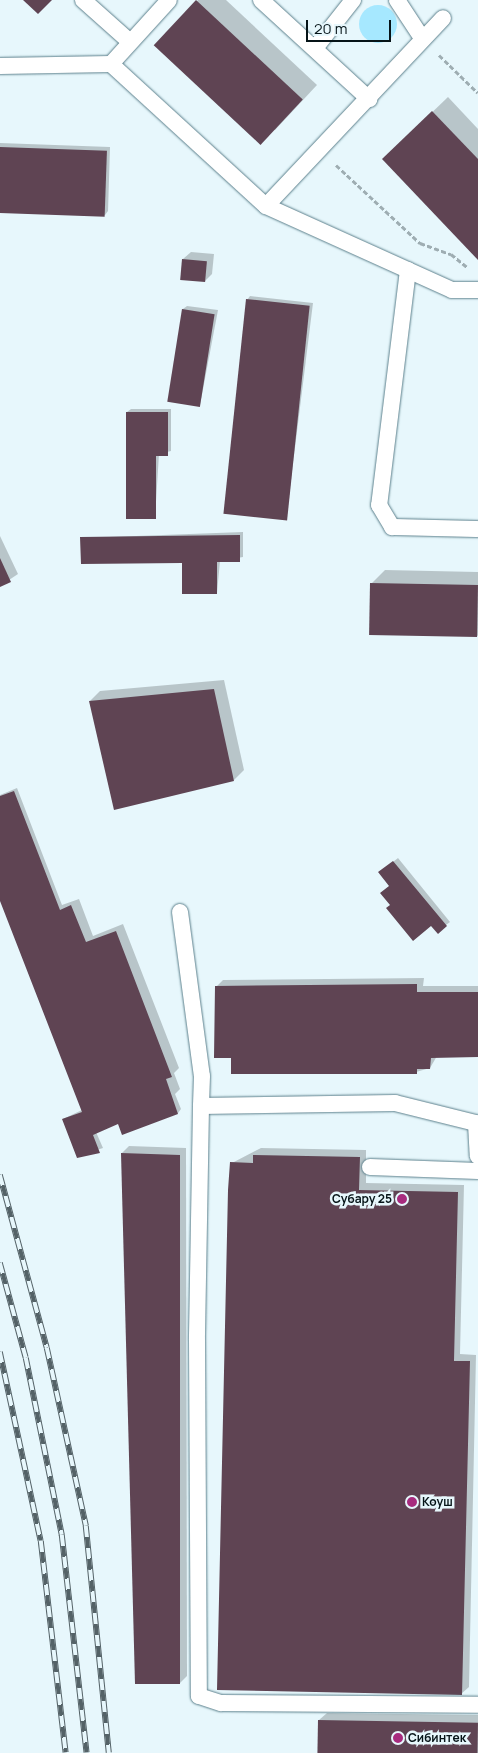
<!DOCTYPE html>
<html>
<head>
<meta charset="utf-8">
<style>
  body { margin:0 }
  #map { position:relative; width:478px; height:1753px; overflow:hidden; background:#e7f7fc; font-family:Manrope,sans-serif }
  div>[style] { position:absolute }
  .green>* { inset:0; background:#a6e8ff }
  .round { border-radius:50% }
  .shadow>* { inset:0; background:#0003 }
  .building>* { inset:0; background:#5f4453; transform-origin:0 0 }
  .path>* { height:3px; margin-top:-1.5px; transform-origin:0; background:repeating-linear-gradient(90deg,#9eadb2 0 5px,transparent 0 7.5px) }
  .roads { filter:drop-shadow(0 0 1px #5c808c) drop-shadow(0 0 1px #5c808c) }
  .service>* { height:16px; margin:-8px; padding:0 8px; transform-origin:8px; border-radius:8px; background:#fff }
  .rail>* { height:5.5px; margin-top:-2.75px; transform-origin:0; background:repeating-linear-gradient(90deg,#e7f7fc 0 11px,#546267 0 22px); box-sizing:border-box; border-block:1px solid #546267 }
  .dots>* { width:14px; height:14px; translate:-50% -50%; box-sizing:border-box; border:2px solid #e7f7fc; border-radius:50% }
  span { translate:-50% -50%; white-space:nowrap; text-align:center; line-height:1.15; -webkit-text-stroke:5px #e7f7fc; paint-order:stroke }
  .poi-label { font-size:12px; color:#061418; font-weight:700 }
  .right { translate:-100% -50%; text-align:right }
  .left { translate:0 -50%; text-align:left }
  .scale { position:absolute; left:306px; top:20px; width:85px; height:22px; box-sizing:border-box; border:2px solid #061418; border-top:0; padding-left:6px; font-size:15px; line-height:18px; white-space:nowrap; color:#061418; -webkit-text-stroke:4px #e7f7fc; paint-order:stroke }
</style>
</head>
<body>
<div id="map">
  <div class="green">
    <i class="round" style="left:359px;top:5px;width:38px;height:38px"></i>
  </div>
  <div class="shadow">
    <i style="clip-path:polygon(198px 0,226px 0,317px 85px,275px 130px,155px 45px)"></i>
    <i style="clip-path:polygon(448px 97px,478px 129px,478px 256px,398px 145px)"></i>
    <i style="clip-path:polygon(0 143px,110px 147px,108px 211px,105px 215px,0 211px)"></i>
    <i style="clip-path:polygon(191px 252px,214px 254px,212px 274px,205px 281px,183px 259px)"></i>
    <i style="clip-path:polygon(250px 296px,313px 303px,286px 520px,247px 300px)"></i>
    <i style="clip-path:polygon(187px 306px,218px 310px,200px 405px,183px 309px)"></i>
    <i style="clip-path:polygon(131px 409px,171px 409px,171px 451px,159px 454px,155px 518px,127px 412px)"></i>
    <i style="clip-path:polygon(243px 532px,243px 557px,220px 561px,217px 593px,183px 561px,82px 538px)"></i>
    <i style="clip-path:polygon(0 536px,18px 574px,0 586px)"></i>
    <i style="clip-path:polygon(385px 570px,478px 572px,478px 636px,371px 584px)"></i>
    <i style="clip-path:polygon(224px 680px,244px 770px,234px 780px,90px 701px,100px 691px)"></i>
    <i style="clip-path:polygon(17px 788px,62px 905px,79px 899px,93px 936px,123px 924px,179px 1068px,174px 1073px,180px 1089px,175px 1094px,181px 1109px,178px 1113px,123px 1134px,119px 1123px,96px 1132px,103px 1148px,78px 1156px,63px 1119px,82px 1110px,0 898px,0 795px)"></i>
    <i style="clip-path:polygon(398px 858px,450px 922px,446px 925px,432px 925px,391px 905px,391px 885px,384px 869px)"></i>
    <i style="clip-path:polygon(424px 978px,423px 986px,478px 986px,478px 1056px,437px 1056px,430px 1068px,416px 1072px,232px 1057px,216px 987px,223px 980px)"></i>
    <i style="clip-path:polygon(129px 1146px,186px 1148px,187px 1676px,180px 1683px,122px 1153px)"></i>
    <i style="clip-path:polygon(261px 1148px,366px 1150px,366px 1183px,464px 1185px,460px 1354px,476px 1355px,469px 1687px,461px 1694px,232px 1163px)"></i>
    <i style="clip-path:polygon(327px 1713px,478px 1715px,478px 1753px,319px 1753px,319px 1720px)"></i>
  </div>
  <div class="building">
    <i style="clip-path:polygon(23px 0,52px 0,38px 14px)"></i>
    <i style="left:196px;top:0;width:146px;height:62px;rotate:43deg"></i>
    <i style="clip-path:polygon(432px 111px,478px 159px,478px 260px,382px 159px)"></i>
    <i style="left:0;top:147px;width:107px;height:66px;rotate:2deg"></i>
    <i style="left:182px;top:259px;width:25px;height:21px;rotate:5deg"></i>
    <i style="left:246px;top:299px;width:64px;height:216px;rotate:6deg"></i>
    <i style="left:182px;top:309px;width:33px;height:94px;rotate:9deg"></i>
    <i style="clip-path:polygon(126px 412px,168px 412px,168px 456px,156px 456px,156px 519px,126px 519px)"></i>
    <i style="clip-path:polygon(240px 535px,240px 562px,217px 562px,217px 594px,182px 594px,182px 563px,81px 564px,80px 537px)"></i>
    <i style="clip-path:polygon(0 558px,11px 582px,0 587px)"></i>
    <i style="left:370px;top:583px;width:108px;height:52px;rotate:1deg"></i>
    <i style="clip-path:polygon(214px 689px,234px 781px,114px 810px,89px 701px)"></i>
    <i style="clip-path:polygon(14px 791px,60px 910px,71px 905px,86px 942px,116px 931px,172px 1077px,166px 1079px,178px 1114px,122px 1135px,118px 1124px,93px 1135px,100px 1153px,77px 1158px,62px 1119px,82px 1112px,0 901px,0 796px)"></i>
    <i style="clip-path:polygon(393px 861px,447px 926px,438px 934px,431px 926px,413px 941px,386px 908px,390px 905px,380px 893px,389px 886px,378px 872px)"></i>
    <i style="clip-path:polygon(417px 984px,417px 992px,478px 992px,478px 1057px,431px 1058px,430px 1069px,417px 1069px,417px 1074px,231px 1074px,231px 1058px,214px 1058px,215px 986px)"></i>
    <i style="clip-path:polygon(121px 1153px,180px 1155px,180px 1684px,135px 1684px)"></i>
    <i style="clip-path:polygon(253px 1155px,360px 1157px,359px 1190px,458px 1192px,454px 1361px,470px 1361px,462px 1695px,217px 1690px,228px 1190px,230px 1162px,253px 1163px)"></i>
    <i style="left:318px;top:1720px;width:160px;height:33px;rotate:1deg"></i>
  </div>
  <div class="path">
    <i style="left:439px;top:55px;width:54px;rotate:44.3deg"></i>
    <i style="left:336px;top:165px;width:115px;rotate:42.9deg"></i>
    <i style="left:420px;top:243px;width:33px;rotate:20deg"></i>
    <i style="left:451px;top:254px;width:21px;rotate:39deg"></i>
  </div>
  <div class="roads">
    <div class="service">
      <i style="left:83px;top:0;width:62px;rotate:41.7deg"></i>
      <i style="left:261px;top:0;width:147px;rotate:42.5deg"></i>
      <i style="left:397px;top:0;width:45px;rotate:56.7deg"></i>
      <i style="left:316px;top:47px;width:60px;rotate:-51.8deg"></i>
      <i style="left:111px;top:64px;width:86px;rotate:-47.8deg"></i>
      <i style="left:0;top:66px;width:111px;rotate:-1deg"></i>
      <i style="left:111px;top:64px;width:210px;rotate:42.5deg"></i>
      <i style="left:266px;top:206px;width:204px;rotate:24.3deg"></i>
      <i style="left:452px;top:290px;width:26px"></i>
      <i style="left:266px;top:206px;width:258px;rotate:-46.7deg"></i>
      <i style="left:408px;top:270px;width:237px;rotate:97deg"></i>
      <i style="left:379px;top:505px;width:26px;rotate:59deg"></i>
      <i style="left:392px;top:527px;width:86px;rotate:1.3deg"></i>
      <i style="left:180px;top:912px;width:165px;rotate:82.4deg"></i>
      <i style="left:202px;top:1076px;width:30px;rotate:92deg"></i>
      <i style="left:201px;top:1106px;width:194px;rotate:-0.9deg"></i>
      <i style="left:395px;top:1103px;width:83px;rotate:13.9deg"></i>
      <i style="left:476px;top:1123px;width:33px;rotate:87deg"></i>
      <i style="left:201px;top:1106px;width:234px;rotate:91deg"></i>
      <i style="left:197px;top:1340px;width:356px;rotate:89.7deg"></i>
      <i style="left:199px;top:1696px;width:23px;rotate:18deg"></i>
      <i style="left:221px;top:1703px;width:257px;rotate:0.4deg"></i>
      <i style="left:370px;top:1167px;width:108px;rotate:2.1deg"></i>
    </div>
  </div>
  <div class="rail">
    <i style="left:0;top:1175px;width:179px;rotate:74.8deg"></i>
    <i style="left:47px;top:1348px;width:182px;rotate:77.6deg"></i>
    <i style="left:86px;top:1526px;width:228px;rotate:84.2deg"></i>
    <i style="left:0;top:1263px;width:98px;rotate:74.7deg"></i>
    <i style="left:26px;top:1358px;width:181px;rotate:78.5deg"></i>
    <i style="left:62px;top:1535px;width:219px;rotate:83.5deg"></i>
    <i style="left:0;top:1352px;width:193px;rotate:77.8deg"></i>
    <i style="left:41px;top:1541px;width:213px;rotate:83.3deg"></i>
  </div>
  <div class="dots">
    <i style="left:402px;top:1199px;background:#a72b7e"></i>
    <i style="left:412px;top:1502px;background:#a72b7e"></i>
    <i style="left:398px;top:1738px;background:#a72b7e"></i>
  </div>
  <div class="poi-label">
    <span class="right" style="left:392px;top:1199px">Субару 25</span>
    <span class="left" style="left:422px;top:1502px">Коуш</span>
    <span class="left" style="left:408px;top:1738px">Сибинтек</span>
  </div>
  <div class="scale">20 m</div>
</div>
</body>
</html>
